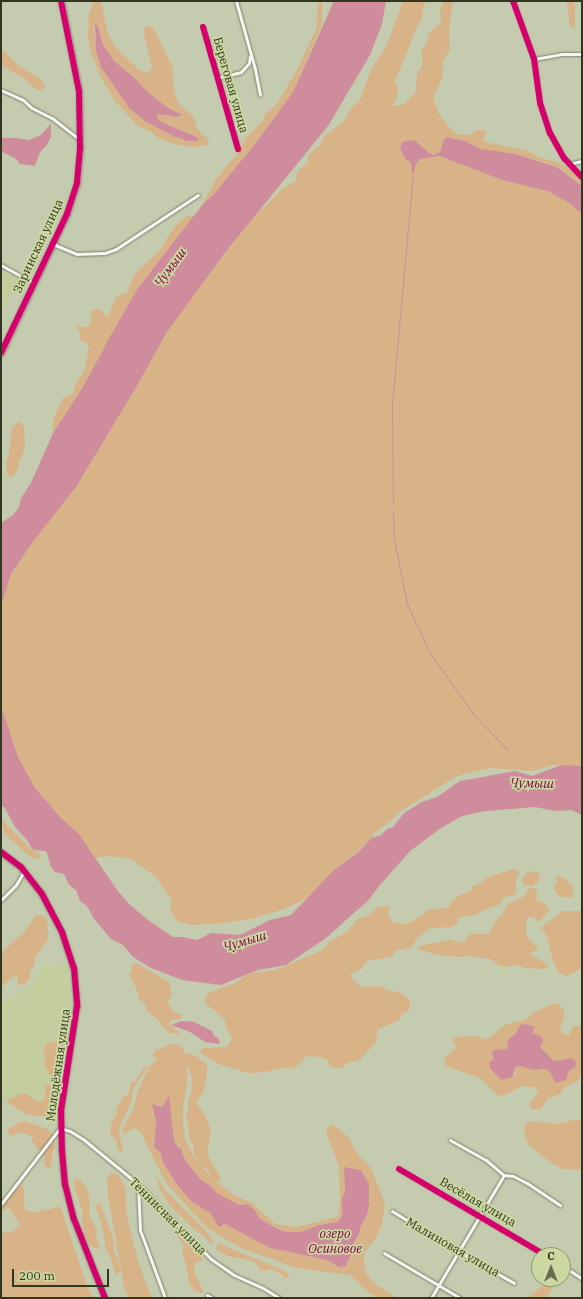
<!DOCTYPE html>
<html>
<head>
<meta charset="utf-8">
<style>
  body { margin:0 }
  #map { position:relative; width:583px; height:1299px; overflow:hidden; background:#c5cbae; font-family:"IBM Plex Serif",serif }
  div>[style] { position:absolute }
  .built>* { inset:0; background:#c3cd9e }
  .green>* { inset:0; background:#d8b388 }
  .water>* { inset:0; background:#cf8c9c }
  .stream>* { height:1px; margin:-0.5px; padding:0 0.5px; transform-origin:0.5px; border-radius:0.5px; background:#cf8c9c }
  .roads { filter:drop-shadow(0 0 1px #7e826c) drop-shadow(0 0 1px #7e826c) }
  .street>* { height:3px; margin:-1.5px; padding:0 1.5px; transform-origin:1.5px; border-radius:1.5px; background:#f6f7f3 }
  .secondary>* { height:4.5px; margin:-2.25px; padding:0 2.25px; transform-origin:2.25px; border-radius:2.25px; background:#ecf0ee }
  .cycleway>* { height:6px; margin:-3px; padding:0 3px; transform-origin:3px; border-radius:3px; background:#d6006c }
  span { translate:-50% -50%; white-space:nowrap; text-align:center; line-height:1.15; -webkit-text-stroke:3.5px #ccd8a1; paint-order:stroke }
  .street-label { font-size:12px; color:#313620 }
  .water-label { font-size:13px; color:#820546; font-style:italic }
  .frame { position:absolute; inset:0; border:2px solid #313620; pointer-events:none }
  .north { position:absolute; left:531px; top:1247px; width:40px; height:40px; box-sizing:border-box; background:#ccd8a1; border:1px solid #8e976d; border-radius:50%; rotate:0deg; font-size:11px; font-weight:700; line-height:16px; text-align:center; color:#313620 }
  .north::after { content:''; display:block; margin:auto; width:14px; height:18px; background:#656a52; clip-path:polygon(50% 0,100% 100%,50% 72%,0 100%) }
  .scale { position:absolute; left:12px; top:1269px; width:97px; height:18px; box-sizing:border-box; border:2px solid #313620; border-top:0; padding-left:5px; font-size:12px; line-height:14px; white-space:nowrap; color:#313620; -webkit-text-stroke:3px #ccd8a1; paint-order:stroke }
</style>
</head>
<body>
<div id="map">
  <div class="built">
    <i style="clip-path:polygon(1px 270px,22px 280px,23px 283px,17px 293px,12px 292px,1px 315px)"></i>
    <i style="clip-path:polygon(67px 963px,71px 1005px,57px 1105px,1px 1098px,1px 1004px,32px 984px,42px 965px)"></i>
  </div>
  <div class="green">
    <i style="clip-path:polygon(evenodd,94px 1px,101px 1px,108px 34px,114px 45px,139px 70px,146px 73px,149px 72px,152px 67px,143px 30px,148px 25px,154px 29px,173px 68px,173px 85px,176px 97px,179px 104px,194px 117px,197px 129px,209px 140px,207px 145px,195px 147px,178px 145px,158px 138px,153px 133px,138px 126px,115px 101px,101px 77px,91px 53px,88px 38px,89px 15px,94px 1px,98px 26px,103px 45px,114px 61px,134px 76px,150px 94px,168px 108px,182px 114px,182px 116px,176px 117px,156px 114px,158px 119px,163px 123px,194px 135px,196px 142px,179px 139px,161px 130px,140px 118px,128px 106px,101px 67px,96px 51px,94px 27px,98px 26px)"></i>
    <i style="clip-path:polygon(318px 1px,322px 1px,322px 25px,293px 92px,258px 140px,215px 193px,203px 204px,215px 181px,229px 163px,236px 156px,246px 138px,263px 120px,266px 113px,276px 105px,297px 70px,316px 29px)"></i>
    <i style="clip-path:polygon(403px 1px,427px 1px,423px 6px,421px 20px,415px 31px,408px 50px,395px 80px,398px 89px,396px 100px,392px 106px,405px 104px,416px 91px,417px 75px,423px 64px,421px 50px,427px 43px,429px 33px,441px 23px,440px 13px,443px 1px,453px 1px,449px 31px,450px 50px,443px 61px,443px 75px,433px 99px,440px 116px,450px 128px,457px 134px,470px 135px,477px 130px,484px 130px,486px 132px,483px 140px,485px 142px,528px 151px,538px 157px,559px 163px,575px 172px,582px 179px,582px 186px,559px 167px,533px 159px,481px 149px,465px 141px,450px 137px,444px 139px,441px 150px,438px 154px,430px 154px,419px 143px,412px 140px,402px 142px,400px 149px,405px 157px,411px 163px,412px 174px,414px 173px,416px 164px,420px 159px,440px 156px,502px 180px,548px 191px,569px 203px,582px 214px,582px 766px,553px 765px,533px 771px,490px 768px,471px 772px,455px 777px,398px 813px,393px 819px,372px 835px,375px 837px,333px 871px,315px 891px,305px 899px,284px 909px,251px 919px,214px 924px,191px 925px,177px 921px,170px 911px,172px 900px,155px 876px,131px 859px,110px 856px,96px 858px,79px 834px,61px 818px,37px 790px,26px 773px,18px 757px,1px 706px,1px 606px,11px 574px,32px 543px,76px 487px,137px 386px,167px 332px,199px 287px,257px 213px,268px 204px,281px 190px,298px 179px,296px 177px,298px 171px,308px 163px,308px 156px,312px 151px,320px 145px,324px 137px,343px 122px,353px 106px,360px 100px,371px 70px,386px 47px)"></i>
    <i style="clip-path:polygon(568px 1px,575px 1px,575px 28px,570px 26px,567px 6px)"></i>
    <i style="clip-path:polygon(1px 48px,19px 66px,42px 80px,45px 88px,40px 91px,34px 88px,26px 80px,1px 65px)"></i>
    <i style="clip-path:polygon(187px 216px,194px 216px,138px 288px,112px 333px,83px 387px,53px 433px,53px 420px,63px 398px,73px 393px,76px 383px,84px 371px,89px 348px,87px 343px,80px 340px,80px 332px,76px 326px,79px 325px,83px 328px,90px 325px,92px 318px,90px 312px,96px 309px,100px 309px,105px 316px,109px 315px,116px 297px,127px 292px,134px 275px,159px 251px,175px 226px)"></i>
    <i style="clip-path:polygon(19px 421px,24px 427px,25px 447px,16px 473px,11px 477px,7px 474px,6px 462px,9px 454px,12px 428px)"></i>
    <i style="clip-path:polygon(1px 819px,31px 849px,39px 854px,41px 857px,39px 859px,31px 857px,12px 841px,4px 832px)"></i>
    <i style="clip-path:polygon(513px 869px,520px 872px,516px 880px,516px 893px,514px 895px,504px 897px,499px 905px,486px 909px,474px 916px,459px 917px,457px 923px,453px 927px,431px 928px,418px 937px,411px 948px,397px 950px,391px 957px,367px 961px,362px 968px,350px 974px,353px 980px,361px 987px,377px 986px,385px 988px,386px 990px,398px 992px,405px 995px,410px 1002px,409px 1011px,403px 1013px,398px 1021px,378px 1029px,376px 1042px,360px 1060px,349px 1062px,341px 1068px,334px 1068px,331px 1067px,327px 1060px,321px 1057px,307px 1056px,294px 1069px,283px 1068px,265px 1072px,248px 1073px,218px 1064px,201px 1053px,200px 1050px,203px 1048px,227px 1047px,232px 1039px,226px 1027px,225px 1020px,204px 1002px,208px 993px,236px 983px,248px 974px,275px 970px,321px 951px,331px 941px,348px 931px,357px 920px,369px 915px,378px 907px,389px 906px,388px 915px,394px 923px,408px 924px,430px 909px,449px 908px,451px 902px,459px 895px,471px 891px,472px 887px,483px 882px,486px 878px)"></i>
    <i style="clip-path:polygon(531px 871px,538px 873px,540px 876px,538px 882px,532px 886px,524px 885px,522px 879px,528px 872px)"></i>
    <i style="clip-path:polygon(557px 876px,562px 877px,573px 886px,573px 898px,558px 896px,553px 887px,557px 883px,555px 878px)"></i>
    <i style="clip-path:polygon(533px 887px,538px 891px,536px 900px,545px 904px,549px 910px,540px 921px,537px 921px,533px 917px,527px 917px,526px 932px,528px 938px,537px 947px,537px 950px,532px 952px,531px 955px,549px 965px,545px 969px,526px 968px,516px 965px,504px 967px,498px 965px,491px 959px,480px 958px,471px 956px,457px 957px,439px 955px,419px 950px,418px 948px,423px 945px,451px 940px,464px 943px,470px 934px,488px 934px,491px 931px,495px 921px,502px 916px,507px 904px,525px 896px,528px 889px)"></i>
    <i style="clip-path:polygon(563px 911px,582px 911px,582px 968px,567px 976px,559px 973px,553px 961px,546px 934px,540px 928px)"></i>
    <i style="clip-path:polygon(36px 915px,42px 915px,47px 919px,48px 935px,47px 941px,35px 958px,35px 964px,30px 972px,30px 978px,26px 983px,21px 985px,18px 984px,17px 976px,14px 976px,1px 987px,1px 953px,24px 932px)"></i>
    <i style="clip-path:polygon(133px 963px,140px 965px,169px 982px,172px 995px,168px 1002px,169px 1005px,174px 1012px,183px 1015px,181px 1019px,172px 1020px,169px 1024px,182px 1035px,170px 1033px,162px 1027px,158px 1019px,147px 1011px,145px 1004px,139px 999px,137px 990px,129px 974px,132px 970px,131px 965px)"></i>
    <i style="clip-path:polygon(evenodd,555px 1003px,560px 1005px,564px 1011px,564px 1017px,560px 1028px,564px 1034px,569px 1035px,574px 1026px,582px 1025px,582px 1067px,579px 1080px,564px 1088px,560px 1094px,548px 1098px,541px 1109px,530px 1109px,530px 1103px,538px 1093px,538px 1090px,534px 1087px,521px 1086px,508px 1094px,499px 1096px,480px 1078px,446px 1066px,444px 1058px,456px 1048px,453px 1039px,455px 1037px,477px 1036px,486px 1040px,505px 1025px,518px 1021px,525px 1020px,534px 1012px,555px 1003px,526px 1024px,529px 1024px,531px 1033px,540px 1047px,553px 1060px,557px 1061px,571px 1058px,575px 1067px,569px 1071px,566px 1080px,546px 1069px,533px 1070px,520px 1066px,516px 1067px,515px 1074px,501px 1080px,491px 1068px,489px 1062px,507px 1049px,508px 1040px,516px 1033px,520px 1025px,526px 1024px)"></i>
    <i style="clip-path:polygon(57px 1041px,66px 1046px,66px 1050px,63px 1051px,62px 1061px,55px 1068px,55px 1077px,52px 1077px,47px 1071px,44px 1063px,46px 1058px,43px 1052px,46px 1044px)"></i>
    <i style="clip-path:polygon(evenodd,172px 1044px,180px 1045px,185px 1053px,194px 1055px,207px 1064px,207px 1076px,205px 1082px,204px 1091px,196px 1102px,205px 1116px,211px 1131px,207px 1154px,220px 1177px,220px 1181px,215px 1181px,234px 1195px,252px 1203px,275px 1224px,297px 1227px,334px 1218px,337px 1216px,339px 1211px,340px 1199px,339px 1166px,326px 1132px,327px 1129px,331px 1125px,337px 1127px,349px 1138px,358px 1155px,371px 1168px,385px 1204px,382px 1224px,378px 1235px,364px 1253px,364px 1266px,367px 1275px,374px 1283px,397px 1298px,378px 1298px,368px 1292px,350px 1275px,296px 1268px,239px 1247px,206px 1227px,166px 1183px,140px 1131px,133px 1128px,126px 1133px,123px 1133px,122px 1129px,133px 1111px,138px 1090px,149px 1067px,158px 1058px,152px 1056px,155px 1051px,172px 1044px,187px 1064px,192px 1079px,191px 1095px,188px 1101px,188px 1111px,186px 1117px,189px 1129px,189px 1139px,193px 1145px,194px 1154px,203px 1167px,208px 1170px,212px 1179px,193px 1155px,186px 1141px,183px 1125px,183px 1108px,187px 1085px,187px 1064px,172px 1044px,168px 1098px,174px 1141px,183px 1151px,182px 1153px,186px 1161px,200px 1179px,211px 1186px,217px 1193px,239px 1205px,244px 1204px,255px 1210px,259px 1218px,278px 1228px,288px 1232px,301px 1232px,319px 1225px,338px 1222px,343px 1208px,342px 1201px,345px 1192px,344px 1167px,362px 1171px,368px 1182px,369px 1204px,367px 1215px,360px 1228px,360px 1232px,354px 1242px,352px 1253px,347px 1265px,340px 1268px,327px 1260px,270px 1248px,227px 1225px,216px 1223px,210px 1213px,183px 1193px,165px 1166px,160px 1152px,154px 1145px,156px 1121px,155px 1104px,162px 1107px,168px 1098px)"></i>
    <i style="clip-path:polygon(145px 1066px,148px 1066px,133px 1089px,131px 1103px,121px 1124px,119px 1133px,123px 1151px,121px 1153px,117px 1148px,117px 1142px,110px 1133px,112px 1121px,117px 1114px,116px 1107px,121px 1103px,123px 1097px,129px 1094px,131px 1082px,135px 1081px)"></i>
    <i style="clip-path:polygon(46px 1084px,53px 1086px,54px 1098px,51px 1107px,52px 1114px,47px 1117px,26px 1114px,6px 1101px,20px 1094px,27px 1094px,38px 1102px,41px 1102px,44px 1100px,46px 1091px,44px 1085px)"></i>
    <i style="clip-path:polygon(575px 1120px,582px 1120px,582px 1170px,563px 1169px,550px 1162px,528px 1144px,524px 1131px,525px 1124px,533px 1121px,555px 1124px)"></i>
    <i style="clip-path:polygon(25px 1121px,49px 1130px,53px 1135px,55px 1147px,52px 1155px,51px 1169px,44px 1165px,45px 1157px,33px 1143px,31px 1136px,23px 1133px,17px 1133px,12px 1136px,7px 1133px,8px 1130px,18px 1123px)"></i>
    <i style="clip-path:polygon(111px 1173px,117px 1174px,123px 1182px,126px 1192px,126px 1213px,138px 1261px,152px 1298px,129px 1298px,124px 1287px,108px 1195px,107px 1178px)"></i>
    <i style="clip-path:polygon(156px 1175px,166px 1191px,207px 1232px,213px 1240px,211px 1245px,206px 1238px,194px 1229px,168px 1203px,160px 1190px)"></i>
    <i style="clip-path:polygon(76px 1179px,80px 1180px,88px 1190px,90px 1203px,89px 1216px,97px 1230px,96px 1236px,100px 1248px,97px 1249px,90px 1245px,84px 1234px,82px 1220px,83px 1214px,75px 1190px,74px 1180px)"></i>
    <i style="clip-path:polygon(19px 1186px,22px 1186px,24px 1189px,24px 1202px,25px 1209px,28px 1211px,37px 1213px,42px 1210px,52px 1209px,57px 1206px,61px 1208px,87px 1286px,94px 1298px,1px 1298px,1px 1233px,12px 1232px,20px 1225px,9px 1208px,5px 1209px,1px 1213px,1px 1207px,11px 1192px)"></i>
    <i style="clip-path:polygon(100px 1203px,113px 1237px,114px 1251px,120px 1265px,120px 1272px,116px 1276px,111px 1258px,106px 1250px,103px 1230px,96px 1207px,97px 1204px)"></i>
    <i style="clip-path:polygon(172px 1222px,190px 1243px,199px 1247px,203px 1252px,202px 1261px,196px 1262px,194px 1271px,203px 1291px,203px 1294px,194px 1290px,189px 1283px,186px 1264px,182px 1253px,184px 1246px,170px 1226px,170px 1223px)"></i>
    <i style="clip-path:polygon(220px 1244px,285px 1271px,289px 1275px,289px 1278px,284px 1278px,283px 1275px,271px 1269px,266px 1271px,260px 1270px,257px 1264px,252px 1261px,228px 1256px,217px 1250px,217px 1245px)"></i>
    <i style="clip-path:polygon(550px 1281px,553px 1282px,552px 1288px,546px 1298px,526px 1298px)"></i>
  </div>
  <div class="water">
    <i style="clip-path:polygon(334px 1px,386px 1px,382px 24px,370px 55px,328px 126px,224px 254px,167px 332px,137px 386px,76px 487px,32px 543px,11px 574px,1px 606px,1px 523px,13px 515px,19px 507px,21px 498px,31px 483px,53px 433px,83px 387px,112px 333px,138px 288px,203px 204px,215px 193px,258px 140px,293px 92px)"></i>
    <i style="clip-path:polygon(95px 24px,98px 26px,103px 45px,114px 61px,133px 76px,150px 94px,168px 108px,183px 115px,176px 117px,157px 114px,158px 119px,163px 123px,195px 136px,198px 138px,197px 141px,187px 141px,173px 136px,146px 122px,129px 108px,101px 67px,96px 51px)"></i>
    <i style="clip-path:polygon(51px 124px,51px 137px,46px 146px,40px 152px,35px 166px,20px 164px,16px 159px,1px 151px,1px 138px,16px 138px,29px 140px,41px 135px)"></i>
    <i style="clip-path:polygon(447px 137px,465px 141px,481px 149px,515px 154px,557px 167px,582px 186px,582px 214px,569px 203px,548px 191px,502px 180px,440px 156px,420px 159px,416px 164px,414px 173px,412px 174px,411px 163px,405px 159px,400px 148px,402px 142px,410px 140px,416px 141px,429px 153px,433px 155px,440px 152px,444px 139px)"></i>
    <i style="clip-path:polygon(1px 706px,18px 757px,35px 788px,61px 818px,79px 834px,117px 890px,130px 905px,148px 920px,173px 937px,182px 937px,197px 940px,211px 933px,240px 935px,270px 920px,291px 915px,333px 871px,358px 852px,372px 838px,381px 835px,387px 829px,393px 827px,404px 813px,422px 802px,437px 797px,460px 781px,515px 771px,532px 776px,562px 765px,582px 766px,582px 815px,571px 810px,555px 811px,535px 807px,485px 811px,462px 816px,441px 828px,410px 851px,380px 885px,367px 902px,355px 912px,326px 938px,286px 965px,258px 970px,221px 985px,182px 980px,151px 968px,133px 957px,123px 945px,111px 939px,94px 919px,87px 906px,80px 901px,76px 890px,69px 885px,64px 874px,55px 872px,51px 867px,47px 853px,45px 851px,33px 850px,27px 840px,15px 827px,5px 808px,1px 805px)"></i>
    <i style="clip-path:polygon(181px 1021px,194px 1022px,212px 1031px,214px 1036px,218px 1038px,220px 1044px,205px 1042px,190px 1032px,171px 1025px)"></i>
    <i style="clip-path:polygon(526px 1024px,535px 1027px,532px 1033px,541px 1036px,543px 1041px,540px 1047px,553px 1060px,557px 1061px,571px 1058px,576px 1061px,575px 1067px,569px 1071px,566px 1080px,556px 1083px,554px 1081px,550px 1072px,546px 1069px,533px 1070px,520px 1066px,516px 1067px,512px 1077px,501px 1080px,490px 1068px,489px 1062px,494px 1059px,492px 1053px,494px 1050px,507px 1049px,508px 1040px,516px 1033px,520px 1025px)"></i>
    <i style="clip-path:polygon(169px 1096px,174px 1141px,178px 1147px,182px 1149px,182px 1153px,186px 1161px,200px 1179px,211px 1186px,217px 1193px,239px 1205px,247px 1204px,255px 1210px,259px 1218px,278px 1229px,288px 1232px,301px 1232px,319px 1225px,338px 1222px,342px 1214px,342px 1199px,345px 1192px,344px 1167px,361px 1170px,369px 1184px,369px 1204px,367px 1215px,360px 1228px,360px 1232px,354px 1242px,352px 1253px,346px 1266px,340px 1268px,327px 1260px,270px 1248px,227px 1225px,224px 1224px,219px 1227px,210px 1213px,192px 1202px,178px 1186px,164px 1164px,160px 1152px,154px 1147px,156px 1121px,152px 1104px,162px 1107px)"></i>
  </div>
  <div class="stream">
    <i style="left:393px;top:504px;width:100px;rotate:-90.6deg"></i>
    <i style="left:392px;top:404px;width:230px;rotate:-84.8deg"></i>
    <i style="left:393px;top:510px;width:29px;rotate:88deg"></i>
    <i style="left:394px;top:539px;width:66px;rotate:78.7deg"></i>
    <i style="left:407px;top:604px;width:54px;rotate:64.9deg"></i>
    <i style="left:430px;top:653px;width:76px;rotate:54.6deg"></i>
    <i style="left:474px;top:715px;width:49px;rotate:45.8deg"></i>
  </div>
  <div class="roads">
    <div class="street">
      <i style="left:236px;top:1px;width:71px;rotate:74.4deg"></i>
      <i style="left:255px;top:69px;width:26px;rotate:79deg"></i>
      <i style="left:513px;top:1px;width:62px;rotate:70.1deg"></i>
      <i style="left:534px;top:59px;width:44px;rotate:82.2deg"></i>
      <i style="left:540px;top:103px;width:32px;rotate:72deg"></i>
      <i style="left:550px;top:133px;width:29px;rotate:61deg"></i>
      <i style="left:564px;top:158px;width:26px;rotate:47deg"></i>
      <i style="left:203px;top:27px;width:127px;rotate:74deg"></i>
      <i style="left:534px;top:59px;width:28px;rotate:-10deg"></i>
      <i style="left:562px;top:54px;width:20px"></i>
      <i style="left:217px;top:78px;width:25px;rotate:-14deg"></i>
      <i style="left:241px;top:72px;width:12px;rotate:-48deg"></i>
      <i style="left:249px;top:63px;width:7px;rotate:-82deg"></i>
      <i style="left:1px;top:90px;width:24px;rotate:24deg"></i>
      <i style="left:23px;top:100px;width:12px;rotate:42deg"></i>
      <i style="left:32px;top:108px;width:22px;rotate:27deg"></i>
      <i style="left:52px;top:118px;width:36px;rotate:38deg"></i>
      <i style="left:569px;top:164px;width:13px;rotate:-13deg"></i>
      <i style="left:53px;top:244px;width:26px;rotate:23deg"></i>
      <i style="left:77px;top:254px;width:28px;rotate:-2deg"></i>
      <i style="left:105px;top:253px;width:12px;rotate:-20deg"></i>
      <i style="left:116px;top:249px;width:98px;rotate:-33.4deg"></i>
      <i style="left:1px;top:265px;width:37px;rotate:29deg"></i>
      <i style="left:1px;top:900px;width:21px;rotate:-45deg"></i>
      <i style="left:16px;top:885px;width:16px;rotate:-60deg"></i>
      <i style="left:450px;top:1140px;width:41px;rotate:29.1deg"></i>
      <i style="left:486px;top:1160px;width:23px;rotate:40deg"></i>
      <i style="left:504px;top:1175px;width:9px;rotate:6deg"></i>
      <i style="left:513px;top:1176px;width:16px;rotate:27deg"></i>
      <i style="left:527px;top:1183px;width:40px;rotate:34deg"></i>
      <i style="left:399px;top:1169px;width:169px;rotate:30.5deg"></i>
      <i style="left:138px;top:1184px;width:46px;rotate:87.5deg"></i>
      <i style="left:140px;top:1230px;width:72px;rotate:69.8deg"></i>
      <i style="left:1px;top:1204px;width:96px;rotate:-52.2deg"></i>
      <i style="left:60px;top:1128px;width:10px;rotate:17deg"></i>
      <i style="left:70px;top:1131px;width:15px;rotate:32deg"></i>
      <i style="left:83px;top:1139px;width:71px;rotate:39.3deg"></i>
      <i style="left:138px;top:1184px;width:105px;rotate:45.8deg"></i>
      <i style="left:211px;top:1259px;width:28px;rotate:35deg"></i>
      <i style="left:234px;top:1275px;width:32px;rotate:24deg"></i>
      <i style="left:263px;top:1288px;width:19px;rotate:32deg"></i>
      <i style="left:392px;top:1211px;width:79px;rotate:31.5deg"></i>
      <i style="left:459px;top:1252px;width:63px;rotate:29.4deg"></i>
      <i style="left:384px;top:1253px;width:88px;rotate:30.6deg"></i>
      <i style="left:563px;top:1266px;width:23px;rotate:34deg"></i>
      <i style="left:207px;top:1295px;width:6px;rotate:31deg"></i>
      <i style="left:431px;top:1298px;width:143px;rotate:-59.3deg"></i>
    </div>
    <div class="secondary">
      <i style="left:1px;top:353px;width:154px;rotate:-64.6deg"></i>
      <i style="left:67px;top:214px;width:33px;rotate:-72deg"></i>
      <i style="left:77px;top:183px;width:36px;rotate:-85deg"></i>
      <i style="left:80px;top:147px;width:56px;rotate:-91deg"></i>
      <i style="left:79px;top:91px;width:92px;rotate:-101.3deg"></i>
      <i style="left:1px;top:852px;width:25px;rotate:37deg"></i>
      <i style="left:21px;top:867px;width:34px;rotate:52deg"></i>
      <i style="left:42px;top:894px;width:43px;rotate:62.2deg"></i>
      <i style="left:62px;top:932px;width:38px;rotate:72deg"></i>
      <i style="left:74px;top:968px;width:38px;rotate:85deg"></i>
      <i style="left:77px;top:1006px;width:105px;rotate:98.7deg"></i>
      <i style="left:61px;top:1110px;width:41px;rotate:88.6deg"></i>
      <i style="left:62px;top:1151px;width:33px;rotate:85deg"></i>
      <i style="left:65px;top:1184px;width:36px;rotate:76deg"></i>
      <i style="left:74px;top:1219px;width:85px;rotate:68.6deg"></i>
    </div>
  </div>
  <div class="cycleway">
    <i style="left:513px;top:1px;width:62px;rotate:70.1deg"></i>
    <i style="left:534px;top:59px;width:44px;rotate:82.2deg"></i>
    <i style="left:540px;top:103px;width:32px;rotate:72deg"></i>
    <i style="left:550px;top:133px;width:29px;rotate:61deg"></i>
    <i style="left:564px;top:158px;width:26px;rotate:47deg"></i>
    <i style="left:203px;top:27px;width:127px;rotate:74deg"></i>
    <i style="left:1px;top:353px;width:154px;rotate:-64.6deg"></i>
    <i style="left:67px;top:214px;width:33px;rotate:-72deg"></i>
    <i style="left:77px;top:183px;width:36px;rotate:-85deg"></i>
    <i style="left:80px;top:147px;width:56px;rotate:-91deg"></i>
    <i style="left:79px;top:91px;width:92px;rotate:-101.3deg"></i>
    <i style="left:1px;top:852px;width:25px;rotate:37deg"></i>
    <i style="left:21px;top:867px;width:34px;rotate:52deg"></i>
    <i style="left:42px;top:894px;width:43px;rotate:62.2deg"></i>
    <i style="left:62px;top:932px;width:38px;rotate:72deg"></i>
    <i style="left:74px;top:968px;width:38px;rotate:85deg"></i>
    <i style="left:77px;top:1006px;width:105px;rotate:98.7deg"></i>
    <i style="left:61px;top:1110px;width:41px;rotate:88.6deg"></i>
    <i style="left:62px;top:1151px;width:33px;rotate:85deg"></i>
    <i style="left:65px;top:1184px;width:36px;rotate:76deg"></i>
    <i style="left:74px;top:1219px;width:85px;rotate:68.6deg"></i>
    <i style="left:399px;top:1169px;width:169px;rotate:30.5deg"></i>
  </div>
  <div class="street-label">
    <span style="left:231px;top:85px;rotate:74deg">Береговая улица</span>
    <span style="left:38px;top:246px;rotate:-65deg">Заринская улица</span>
    <span style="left:58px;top:1065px;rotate:-82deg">Молодёжная улица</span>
    <span style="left:478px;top:1202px;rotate:30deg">Весёлая улица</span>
    <span style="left:168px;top:1216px;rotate:45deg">Теннисная улица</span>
    <span style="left:453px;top:1247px;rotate:30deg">Малиновая улица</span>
  </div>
  <div class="water-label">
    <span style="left:171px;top:268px;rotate:-54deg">Чумыш</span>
    <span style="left:532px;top:784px;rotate:1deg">Чумыш</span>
    <span style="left:245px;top:942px;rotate:-17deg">Чумыш</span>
    <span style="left:335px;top:1242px">озеро<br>Осиновое</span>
  </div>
  <div class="frame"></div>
  <div class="north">С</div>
  <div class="scale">200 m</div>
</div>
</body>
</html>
